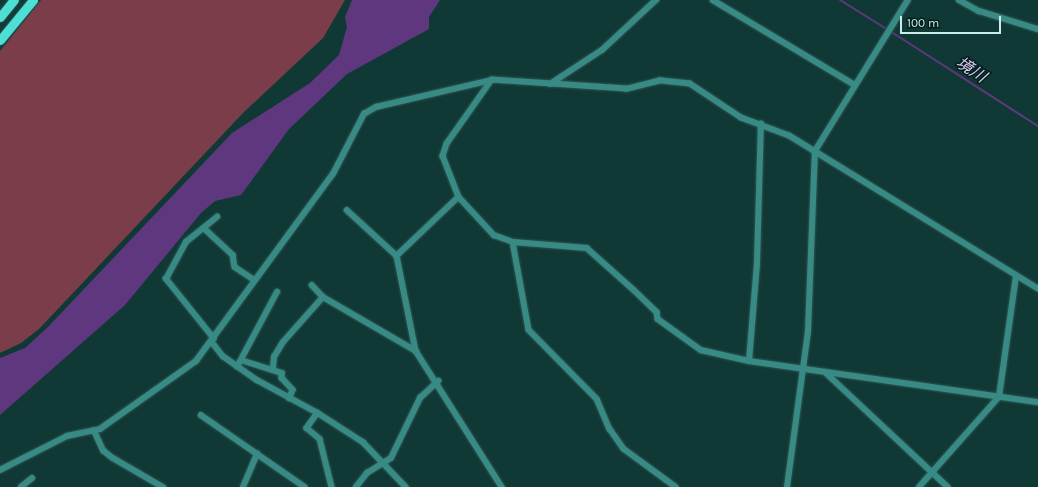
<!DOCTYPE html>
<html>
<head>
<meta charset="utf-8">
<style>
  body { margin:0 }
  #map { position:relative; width:1038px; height:487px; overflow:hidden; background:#103936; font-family:Karla,"Noto Sans JP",sans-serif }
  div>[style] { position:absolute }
  .green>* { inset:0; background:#7b3d4a }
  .water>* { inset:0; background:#5f377f }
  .stream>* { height:2px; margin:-1px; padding:0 1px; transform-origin:1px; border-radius:1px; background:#5f377f }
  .roads { filter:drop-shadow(0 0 1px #2e5653) drop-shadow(0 0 1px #2e5653) }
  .street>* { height:5.5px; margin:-2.75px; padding:0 2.75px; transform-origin:2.75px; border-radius:2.75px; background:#378b84 }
  .primary>* { height:9px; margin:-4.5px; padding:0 4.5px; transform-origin:4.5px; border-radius:4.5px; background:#4ddfd4 }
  span { translate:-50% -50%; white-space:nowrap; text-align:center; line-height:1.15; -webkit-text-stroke:3px #001f1d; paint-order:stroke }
  .water-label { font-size:16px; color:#dec9f2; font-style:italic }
  .scale { position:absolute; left:900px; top:16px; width:101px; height:18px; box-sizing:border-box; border:2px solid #c9ede9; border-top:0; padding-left:5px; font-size:12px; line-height:14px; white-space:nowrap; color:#c9ede9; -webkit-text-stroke:3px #001f1d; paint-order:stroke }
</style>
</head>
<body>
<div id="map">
  <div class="green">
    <i style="clip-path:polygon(41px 0,345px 0,323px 38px,243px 113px,39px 329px,21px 343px,0 353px,0 51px)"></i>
  </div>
  <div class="water">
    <i style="clip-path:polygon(352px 0,440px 0,429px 17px,429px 29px,347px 74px,289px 129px,241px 195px,215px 201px,201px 213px,125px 305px,0 415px,0 358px,25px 348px,47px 328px,232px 133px,310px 83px,339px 55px,347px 27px,345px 17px)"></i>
  </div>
  <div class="stream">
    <i style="left:840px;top:0;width:53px;rotate:31.9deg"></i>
    <i style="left:893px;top:33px;width:172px;rotate:32.7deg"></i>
  </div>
  <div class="roads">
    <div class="street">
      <i style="left:713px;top:0;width:165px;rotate:30.9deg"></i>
      <i style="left:959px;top:0;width:23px;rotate:29deg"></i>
      <i style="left:979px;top:11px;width:62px;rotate:17deg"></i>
      <i style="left:550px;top:84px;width:62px;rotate:-33.2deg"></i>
      <i style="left:602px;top:50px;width:74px;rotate:-42.8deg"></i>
      <i style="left:459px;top:197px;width:86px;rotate:136.4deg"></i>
      <i style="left:397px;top:256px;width:97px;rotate:78.7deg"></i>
      <i style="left:416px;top:351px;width:161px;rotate:57.7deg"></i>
      <i style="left:347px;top:210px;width:68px;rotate:42.6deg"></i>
      <i style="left:204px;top:228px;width:40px;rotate:43deg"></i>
      <i style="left:233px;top:255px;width:12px;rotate:81deg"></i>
      <i style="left:235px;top:267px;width:23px;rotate:34deg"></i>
      <i style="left:513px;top:242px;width:89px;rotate:79.7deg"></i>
      <i style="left:529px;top:330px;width:97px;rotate:45.4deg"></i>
      <i style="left:597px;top:399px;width:33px;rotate:67deg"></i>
      <i style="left:610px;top:429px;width:24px;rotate:55deg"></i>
      <i style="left:624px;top:449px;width:64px;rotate:36.2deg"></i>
      <i style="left:312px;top:285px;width:16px;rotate:47deg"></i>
      <i style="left:323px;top:297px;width:108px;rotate:30.1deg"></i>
      <i style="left:1038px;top:289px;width:292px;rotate:-148.4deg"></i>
      <i style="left:789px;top:136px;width:51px;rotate:-159.4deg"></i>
      <i style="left:741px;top:118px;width:61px;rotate:-146.3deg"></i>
      <i style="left:690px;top:84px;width:30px;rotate:-174deg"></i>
      <i style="left:660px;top:81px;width:34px;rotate:166deg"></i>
      <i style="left:627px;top:89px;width:135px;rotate:-176.2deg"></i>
      <i style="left:492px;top:80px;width:78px;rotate:125.1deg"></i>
      <i style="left:447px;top:144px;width:13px;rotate:108deg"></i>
      <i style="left:443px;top:156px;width:44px;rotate:68.7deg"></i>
      <i style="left:459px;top:197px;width:52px;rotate:47.4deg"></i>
      <i style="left:494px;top:235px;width:20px;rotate:20deg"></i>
      <i style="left:513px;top:242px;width:74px;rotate:4.6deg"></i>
      <i style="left:587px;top:248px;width:63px;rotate:41.8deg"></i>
      <i style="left:634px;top:290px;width:32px;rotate:44deg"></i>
      <i style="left:657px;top:312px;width:7px;rotate:82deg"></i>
      <i style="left:658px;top:319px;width:53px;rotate:35.8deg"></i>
      <i style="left:701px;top:350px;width:49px;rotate:12.9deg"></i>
      <i style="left:749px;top:361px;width:292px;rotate:8.1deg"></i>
      <i style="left:214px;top:339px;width:77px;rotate:-128.7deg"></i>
      <i style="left:166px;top:279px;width:42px;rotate:-61.6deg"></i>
      <i style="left:186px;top:242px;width:40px;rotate:-39deg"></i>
      <i style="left:212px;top:342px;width:18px;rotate:52deg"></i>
      <i style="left:223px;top:356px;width:42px;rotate:35.2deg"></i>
      <i style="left:257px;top:380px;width:69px;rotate:28.4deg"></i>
      <i style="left:318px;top:413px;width:19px;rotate:126deg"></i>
      <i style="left:307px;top:428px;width:17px;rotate:40deg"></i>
      <i style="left:320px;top:439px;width:49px;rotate:76deg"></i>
      <i style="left:241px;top:360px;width:43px;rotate:17.6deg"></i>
      <i style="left:282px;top:373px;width:5px;rotate:90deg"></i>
      <i style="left:282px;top:378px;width:16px;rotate:47deg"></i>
      <i style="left:293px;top:390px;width:9px;rotate:111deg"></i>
      <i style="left:749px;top:361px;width:98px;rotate:-85.3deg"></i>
      <i style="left:757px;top:263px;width:139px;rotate:-88.4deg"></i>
      <i style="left:237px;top:367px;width:85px;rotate:-61.9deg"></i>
      <i style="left:273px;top:368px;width:11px;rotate:-85deg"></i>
      <i style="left:274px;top:357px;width:17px;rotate:-59deg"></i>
      <i style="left:283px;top:342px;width:60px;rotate:-48.4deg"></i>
      <i style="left:825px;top:372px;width:168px;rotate:43.1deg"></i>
      <i style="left:318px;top:413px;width:54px;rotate:32.8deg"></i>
      <i style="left:363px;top:442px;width:62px;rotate:46.3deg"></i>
      <i style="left:201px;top:415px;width:126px;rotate:34.7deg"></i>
      <i style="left:94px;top:430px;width:23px;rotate:65deg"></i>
      <i style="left:104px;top:451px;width:11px;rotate:38deg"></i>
      <i style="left:113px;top:458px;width:58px;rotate:30.1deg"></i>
      <i style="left:0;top:470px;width:75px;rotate:-26.9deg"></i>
      <i style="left:67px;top:436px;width:34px;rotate:-12deg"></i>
      <i style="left:100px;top:429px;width:118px;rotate:-35.3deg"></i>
      <i style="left:196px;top:361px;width:232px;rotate:-53.8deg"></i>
      <i style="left:333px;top:174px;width:68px;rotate:-62.7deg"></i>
      <i style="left:364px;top:114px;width:14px;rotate:-30deg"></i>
      <i style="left:376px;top:107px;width:119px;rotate:-13.1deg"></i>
      <i style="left:21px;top:487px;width:14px;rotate:-39deg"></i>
      <i style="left:243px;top:487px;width:36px;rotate:-67deg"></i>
      <i style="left:356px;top:487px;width:18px;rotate:-52deg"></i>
      <i style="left:367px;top:473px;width:28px;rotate:-32deg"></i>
      <i style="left:391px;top:458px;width:67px;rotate:-64.2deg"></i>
      <i style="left:420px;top:398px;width:25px;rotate:-43deg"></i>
      <i style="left:787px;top:487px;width:157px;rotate:-82.3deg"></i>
      <i style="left:808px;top:331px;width:180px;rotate:-87.8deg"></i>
      <i style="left:815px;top:151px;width:177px;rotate:-58.4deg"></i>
      <i style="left:919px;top:487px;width:120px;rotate:-48.4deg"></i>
      <i style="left:999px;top:397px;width:122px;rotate:-82deg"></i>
    </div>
    <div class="primary">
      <i style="left:0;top:17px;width:22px;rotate:-51deg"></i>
      <i style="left:0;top:40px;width:52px;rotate:-50.5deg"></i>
    </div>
  </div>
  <div class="water-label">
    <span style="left:971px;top:70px;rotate:33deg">境川</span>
  </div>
  <div class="scale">100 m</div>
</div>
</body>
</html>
